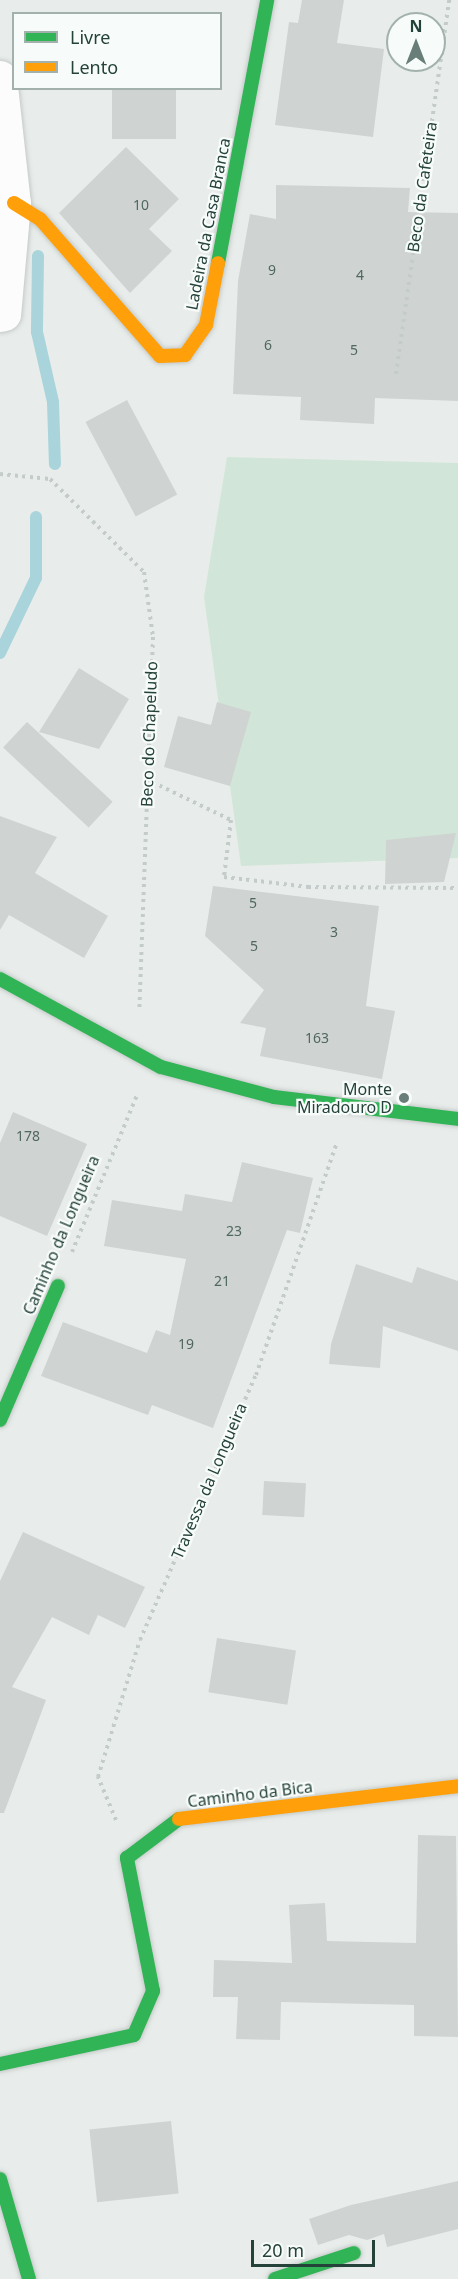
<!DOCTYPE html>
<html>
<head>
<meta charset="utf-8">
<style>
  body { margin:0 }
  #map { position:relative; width:458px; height:2279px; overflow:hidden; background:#e8edeb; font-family:"Noto Sans",sans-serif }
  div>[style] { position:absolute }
  .green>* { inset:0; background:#d1e6d8 }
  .stream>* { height:12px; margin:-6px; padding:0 6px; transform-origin:6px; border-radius:6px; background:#a9d4db }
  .building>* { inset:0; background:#cfd4d2; transform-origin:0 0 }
  .path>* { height:4px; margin-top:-2px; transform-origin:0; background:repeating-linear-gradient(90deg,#c3ccca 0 3px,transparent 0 7.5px) }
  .roads { filter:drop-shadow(0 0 2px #c5cac8) drop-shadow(0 0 2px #c5cac8) }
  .street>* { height:33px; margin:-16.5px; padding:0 16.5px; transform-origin:16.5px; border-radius:16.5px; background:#fcfcfc }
  .fast>* { height:14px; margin:-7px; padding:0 7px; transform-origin:7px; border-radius:7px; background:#30b455 }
  .slow>* { height:14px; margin:-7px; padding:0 7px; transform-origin:7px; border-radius:7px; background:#ff9f0a }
  .dots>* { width:16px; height:16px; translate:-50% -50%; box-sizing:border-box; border:3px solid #f7fbf9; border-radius:50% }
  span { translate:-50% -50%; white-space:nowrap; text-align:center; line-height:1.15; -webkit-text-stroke:4.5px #f7fbf9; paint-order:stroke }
  .number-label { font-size:14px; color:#506761 }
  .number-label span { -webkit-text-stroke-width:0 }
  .street-label { font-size:16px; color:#24423a }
  .poi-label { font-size:16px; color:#24423a }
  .right { translate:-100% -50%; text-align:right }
  .legend { position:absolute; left:12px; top:12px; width:210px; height:78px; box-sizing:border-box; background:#f7fbf9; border:2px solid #a3b1ad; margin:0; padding:8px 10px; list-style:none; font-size:18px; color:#24423a }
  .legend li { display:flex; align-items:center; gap:12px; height:30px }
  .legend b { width:30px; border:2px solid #a3b1ad }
  .north { position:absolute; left:386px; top:12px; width:60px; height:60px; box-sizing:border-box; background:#f7fbf9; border:2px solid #a3b1ad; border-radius:50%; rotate:0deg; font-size:16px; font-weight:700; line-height:24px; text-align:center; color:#24423a }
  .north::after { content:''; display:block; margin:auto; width:21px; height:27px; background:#697e78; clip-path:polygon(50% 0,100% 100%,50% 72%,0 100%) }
  .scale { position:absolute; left:251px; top:2240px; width:124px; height:27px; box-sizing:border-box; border:3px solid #24423a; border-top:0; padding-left:8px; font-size:18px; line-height:21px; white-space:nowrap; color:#24423a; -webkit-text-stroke:4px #f7fbf9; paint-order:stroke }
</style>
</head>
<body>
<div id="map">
  <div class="green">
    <i style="clip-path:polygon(227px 457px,458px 463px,458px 858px,241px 866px,204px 597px)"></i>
  </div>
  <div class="stream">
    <i style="left:38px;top:256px;width:76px;rotate:90.8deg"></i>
    <i style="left:37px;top:332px;width:72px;rotate:77.1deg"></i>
    <i style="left:53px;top:402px;width:62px;rotate:88.2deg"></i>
    <i style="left:0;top:653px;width:83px;rotate:-64.4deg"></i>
    <i style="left:36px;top:578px;width:61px;rotate:-90deg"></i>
  </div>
  <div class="building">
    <i style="clip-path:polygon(302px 0,344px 0,337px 43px,384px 49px,373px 137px,275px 125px,289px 22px,298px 23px)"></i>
    <i style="left:112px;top:88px;width:64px;height:51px"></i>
    <i style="clip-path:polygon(126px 147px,179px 199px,149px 229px,172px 251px,130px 293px,59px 213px)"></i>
    <i style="clip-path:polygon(276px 185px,410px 188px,408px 212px,458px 213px,458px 401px,375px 398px,374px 424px,300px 420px,301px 397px,233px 394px,238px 281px,250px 214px,276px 219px)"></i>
    <i style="left:127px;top:400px;width:107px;height:47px;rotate:62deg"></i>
    <i style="clip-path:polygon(79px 668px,129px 699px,99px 749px,39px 732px)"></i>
    <i style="clip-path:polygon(217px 702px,251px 712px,230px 786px,164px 767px,178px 716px,211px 725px)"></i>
    <i style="left:27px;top:722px;width:117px;height:35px;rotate:43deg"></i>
    <i style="clip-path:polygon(0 816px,57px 837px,35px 873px,108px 916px,84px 958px,9px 915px,0 930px)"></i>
    <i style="clip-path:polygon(456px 833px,444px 882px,385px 884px,386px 840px)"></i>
    <i style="clip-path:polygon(213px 886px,379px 906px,366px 1006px,395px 1011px,382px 1079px,260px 1056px,266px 1028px,240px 1023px,264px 990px,205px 936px)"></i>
    <i style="clip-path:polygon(13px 1112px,87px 1144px,47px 1236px,0 1216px,0 1143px)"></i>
    <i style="clip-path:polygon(242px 1162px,313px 1178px,300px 1233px,287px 1230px,213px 1428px,152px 1405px,148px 1415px,41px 1376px,63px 1322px,147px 1353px,156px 1330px,170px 1335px,186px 1259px,104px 1246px,112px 1200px,182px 1211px,185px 1194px,232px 1202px)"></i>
    <i style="clip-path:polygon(356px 1264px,412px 1283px,417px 1267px,458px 1281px,458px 1351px,383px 1326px,380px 1368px,329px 1364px,331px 1344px)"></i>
    <i style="left:264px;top:1481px;width:42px;height:34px;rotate:3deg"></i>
    <i style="clip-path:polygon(23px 1532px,145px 1587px,125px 1628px,98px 1615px,89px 1635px,52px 1617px,12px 1687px,46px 1700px,4px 1813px,0 1813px,0 1581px)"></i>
    <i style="left:217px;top:1638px;width:80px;height:55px;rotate:9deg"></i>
    <i style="clip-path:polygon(418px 1835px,456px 1836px,458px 2037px,414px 2036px,414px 2005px,281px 2002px,280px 2040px,236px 2039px,238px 1997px,213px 1997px,214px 1960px,292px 1963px,289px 1905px,325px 1903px,327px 1941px,416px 1943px)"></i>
    <i style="left:171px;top:2121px;width:73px;height:82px;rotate:84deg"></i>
    <i style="clip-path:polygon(458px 2181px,458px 2229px,387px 2247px,384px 2234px,367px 2240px,349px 2235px,318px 2245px,309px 2219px,351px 2205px)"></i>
  </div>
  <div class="path">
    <i style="left:396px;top:374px;width:378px;rotate:-81.9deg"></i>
    <i style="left:0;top:474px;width:50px;rotate:5.7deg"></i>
    <i style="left:50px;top:479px;width:132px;rotate:44.7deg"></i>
    <i style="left:144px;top:572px;width:66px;rotate:82.1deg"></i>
    <i style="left:153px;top:637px;width:375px;rotate:92.1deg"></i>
    <i style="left:146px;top:779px;width:94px;rotate:25.8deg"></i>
    <i style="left:231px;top:820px;width:57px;rotate:97deg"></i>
    <i style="left:224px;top:877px;width:85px;rotate:6.8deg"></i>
    <i style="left:308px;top:887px;width:150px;rotate:0.4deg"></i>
    <i style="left:72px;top:1252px;width:170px;rotate:-67.5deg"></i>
    <i style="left:116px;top:1820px;width:47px;rotate:-112.7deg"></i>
    <i style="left:98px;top:1777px;width:143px;rotate:-73deg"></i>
    <i style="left:140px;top:1640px;width:289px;rotate:-66.4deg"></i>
    <i style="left:256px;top:1375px;width:246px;rotate:-70.8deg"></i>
  </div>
  <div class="roads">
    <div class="street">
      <i style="left:0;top:77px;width:127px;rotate:83.7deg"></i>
      <i style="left:14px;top:203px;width:111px;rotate:95.1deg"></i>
      <i style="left:4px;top:314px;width:4px;rotate:166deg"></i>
    </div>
    <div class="fast">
      <i style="left:218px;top:263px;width:268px;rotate:-79.4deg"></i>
      <i style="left:0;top:979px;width:183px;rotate:28.7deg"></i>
      <i style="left:161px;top:1067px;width:117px;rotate:14.9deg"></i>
      <i style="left:274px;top:1097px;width:185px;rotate:6.8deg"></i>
      <i style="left:0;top:1420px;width:146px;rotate:-66.6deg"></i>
      <i style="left:0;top:2064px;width:137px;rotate:-12.2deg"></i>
      <i style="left:134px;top:2035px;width:48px;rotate:-66.6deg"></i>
      <i style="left:153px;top:1991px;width:136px;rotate:-101.1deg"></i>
      <i style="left:127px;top:1858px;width:65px;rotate:-36.9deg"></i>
      <i style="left:0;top:2179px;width:104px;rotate:73.8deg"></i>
      <i style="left:275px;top:2279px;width:83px;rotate:-18.2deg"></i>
    </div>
    <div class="slow">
      <i style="left:14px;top:203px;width:31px;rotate:32deg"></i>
      <i style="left:40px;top:219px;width:182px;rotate:48.8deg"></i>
      <i style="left:160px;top:356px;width:25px;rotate:-2deg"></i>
      <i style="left:185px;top:355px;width:37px;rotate:-55deg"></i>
      <i style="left:206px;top:325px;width:63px;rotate:-79deg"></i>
      <i style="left:179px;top:1819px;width:281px;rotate:-6.7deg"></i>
    </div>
  </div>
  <div class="dots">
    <i style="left:404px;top:1098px;background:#697e78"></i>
  </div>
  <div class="number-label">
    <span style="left:141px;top:205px">10</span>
    <span style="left:272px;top:270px">9</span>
    <span style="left:360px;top:275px">4</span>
    <span style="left:268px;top:345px">6</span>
    <span style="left:354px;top:350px">5</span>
    <span style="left:253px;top:903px">5</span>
    <span style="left:334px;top:932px">3</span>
    <span style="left:254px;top:946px">5</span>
    <span style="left:317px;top:1038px">163</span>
    <span style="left:28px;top:1136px">178</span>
    <span style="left:234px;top:1231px">23</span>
    <span style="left:222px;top:1281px">21</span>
    <span style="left:186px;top:1344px">19</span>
  </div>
  <div class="street-label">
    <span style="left:422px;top:187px;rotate:-82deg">Beco da Cafeteira</span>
    <span style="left:208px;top:224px;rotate:-79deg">Ladeira da Casa Branca</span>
    <span style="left:149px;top:734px;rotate:-88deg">Beco do Chapeludo</span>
    <span style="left:61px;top:1235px;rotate:-67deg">Caminho da Longueira</span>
    <span style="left:209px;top:1481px;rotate:-67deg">Travessa da Longueira</span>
    <span style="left:250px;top:1794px;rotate:-7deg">Caminho da Bica</span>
  </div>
  <div class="poi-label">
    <span class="right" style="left:392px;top:1098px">Monte<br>Miradouro D</span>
  </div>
  <ul class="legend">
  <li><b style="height:8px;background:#30b455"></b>Livre</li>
  <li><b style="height:8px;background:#ff9f0a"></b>Lento</li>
  </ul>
  <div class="north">N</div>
  <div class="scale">20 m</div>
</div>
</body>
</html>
